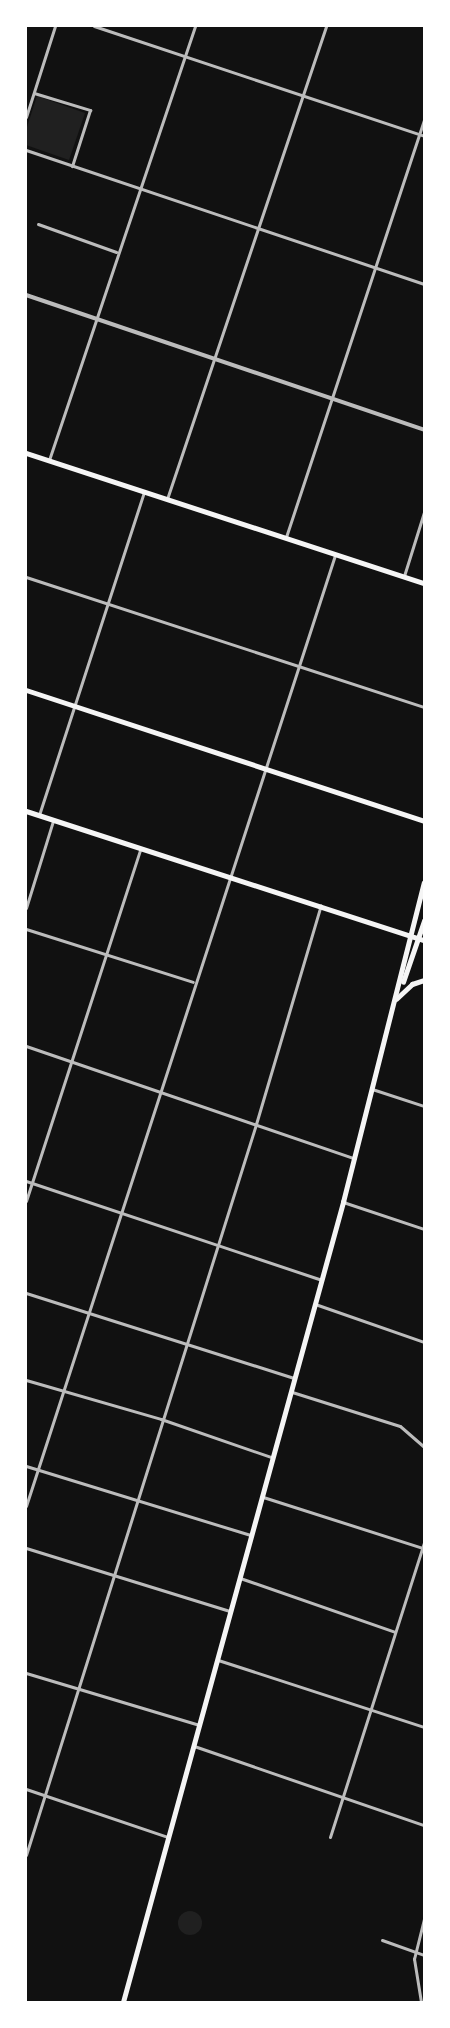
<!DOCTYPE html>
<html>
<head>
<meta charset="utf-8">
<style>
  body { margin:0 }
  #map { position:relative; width:450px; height:2028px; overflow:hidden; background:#111; font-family:"PT Serif",serif }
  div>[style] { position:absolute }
  .green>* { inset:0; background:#202020 }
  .round { border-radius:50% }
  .minor>* { height:3px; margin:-1.5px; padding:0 1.5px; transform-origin:1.5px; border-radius:1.5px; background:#bcbcbc }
  .tertiary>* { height:4px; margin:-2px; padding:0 2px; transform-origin:2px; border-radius:2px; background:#bcbcbc }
  .secondary>* { height:4.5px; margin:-2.25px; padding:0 2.25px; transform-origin:2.25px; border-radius:2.25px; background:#f5f5f5 }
  .primary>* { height:5px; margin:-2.5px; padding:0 2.5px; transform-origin:2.5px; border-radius:2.5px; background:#f5f5f5 }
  span { translate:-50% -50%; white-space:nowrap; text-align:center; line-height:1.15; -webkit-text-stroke:4.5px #fff; paint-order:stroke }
  .frame { position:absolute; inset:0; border:27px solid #fff; pointer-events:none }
</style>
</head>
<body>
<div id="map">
  <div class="green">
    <i style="clip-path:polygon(37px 96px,85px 113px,69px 160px,26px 145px,26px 130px)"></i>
    <i class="round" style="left:178px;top:1911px;width:24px;height:24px"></i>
  </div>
  <div class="minor">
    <i style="left:94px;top:26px;width:348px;rotate:18.4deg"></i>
    <i style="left:34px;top:93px;width:59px;rotate:16.9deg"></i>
    <i style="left:90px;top:110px;width:59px;rotate:107.8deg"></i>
    <i style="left:26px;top:117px;width:96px;rotate:-72.3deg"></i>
    <i style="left:26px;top:150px;width:420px;rotate:18.6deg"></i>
    <i style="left:38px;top:224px;width:83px;rotate:19.7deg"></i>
    <i style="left:49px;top:460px;width:458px;rotate:-71.4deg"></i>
    <i style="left:167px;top:499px;width:499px;rotate:-71.4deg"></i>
    <i style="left:286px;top:537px;width:439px;rotate:-71.7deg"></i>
    <i style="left:404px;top:576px;width:67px;rotate:-72.6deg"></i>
    <i style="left:26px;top:577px;width:419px;rotate:18.1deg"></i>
    <i style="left:39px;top:815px;width:340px;rotate:-72deg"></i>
    <i style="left:26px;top:908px;width:91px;rotate:-72.8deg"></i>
    <i style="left:26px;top:929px;width:175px;rotate:17.6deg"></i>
    <i style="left:26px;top:1046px;width:347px;rotate:18.9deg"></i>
    <i style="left:372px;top:1089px;width:55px;rotate:18.1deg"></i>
    <i style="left:26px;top:1181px;width:312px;rotate:18.5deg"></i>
    <i style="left:26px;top:1201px;width:371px;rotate:-72deg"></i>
    <i style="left:343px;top:1202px;width:85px;rotate:18.4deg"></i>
    <i style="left:26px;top:1293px;width:281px;rotate:17.6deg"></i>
    <i style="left:315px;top:1304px;width:115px;rotate:19.2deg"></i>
    <i style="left:26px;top:1380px;width:141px;rotate:16.1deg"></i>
    <i style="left:161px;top:1419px;width:116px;rotate:19.1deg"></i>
    <i style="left:292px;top:1392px;width:113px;rotate:17.5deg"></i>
    <i style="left:400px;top:1426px;width:32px;rotate:41deg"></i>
    <i style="left:26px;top:1466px;width:234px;rotate:17.1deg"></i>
    <i style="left:263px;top:1497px;width:168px;rotate:17.7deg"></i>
    <i style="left:26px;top:1506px;width:1000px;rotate:-72deg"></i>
    <i style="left:26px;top:1548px;width:214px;rotate:17.2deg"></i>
    <i style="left:240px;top:1578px;width:164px;rotate:19.2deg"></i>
    <i style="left:218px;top:1660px;width:217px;rotate:18deg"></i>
    <i style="left:26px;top:1673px;width:181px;rotate:16.7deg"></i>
    <i style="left:194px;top:1746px;width:243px;rotate:19deg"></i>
    <i style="left:26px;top:1789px;width:150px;rotate:18.7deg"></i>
    <i style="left:330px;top:1837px;width:309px;rotate:-72.3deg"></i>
    <i style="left:26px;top:1855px;width:766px;rotate:-72.53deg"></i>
    <i style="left:256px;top:1124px;width:228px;rotate:-73.5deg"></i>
    <i style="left:382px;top:1940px;width:45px;rotate:19.7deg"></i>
    <i style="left:421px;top:2002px;width:44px;rotate:-99.2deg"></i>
    <i style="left:414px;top:1959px;width:41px;rotate:-76deg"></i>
  </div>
  <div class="tertiary">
    <i style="left:26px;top:295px;width:420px;rotate:18.7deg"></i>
  </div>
  <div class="secondary">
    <i style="left:26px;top:453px;width:419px;rotate:18.1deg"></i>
    <i style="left:403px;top:982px;width:65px;rotate:-71deg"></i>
    <i style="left:123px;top:2002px;width:830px;rotate:-74.62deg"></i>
    <i style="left:343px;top:1202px;width:329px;rotate:-75.8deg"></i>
  </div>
  <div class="primary">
    <i style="left:26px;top:690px;width:419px;rotate:18.2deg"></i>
    <i style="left:26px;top:811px;width:418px;rotate:18deg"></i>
    <i style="left:396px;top:999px;width:22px;rotate:-43deg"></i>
    <i style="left:412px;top:984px;width:13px;rotate:-18deg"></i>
  </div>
  <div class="frame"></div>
</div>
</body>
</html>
